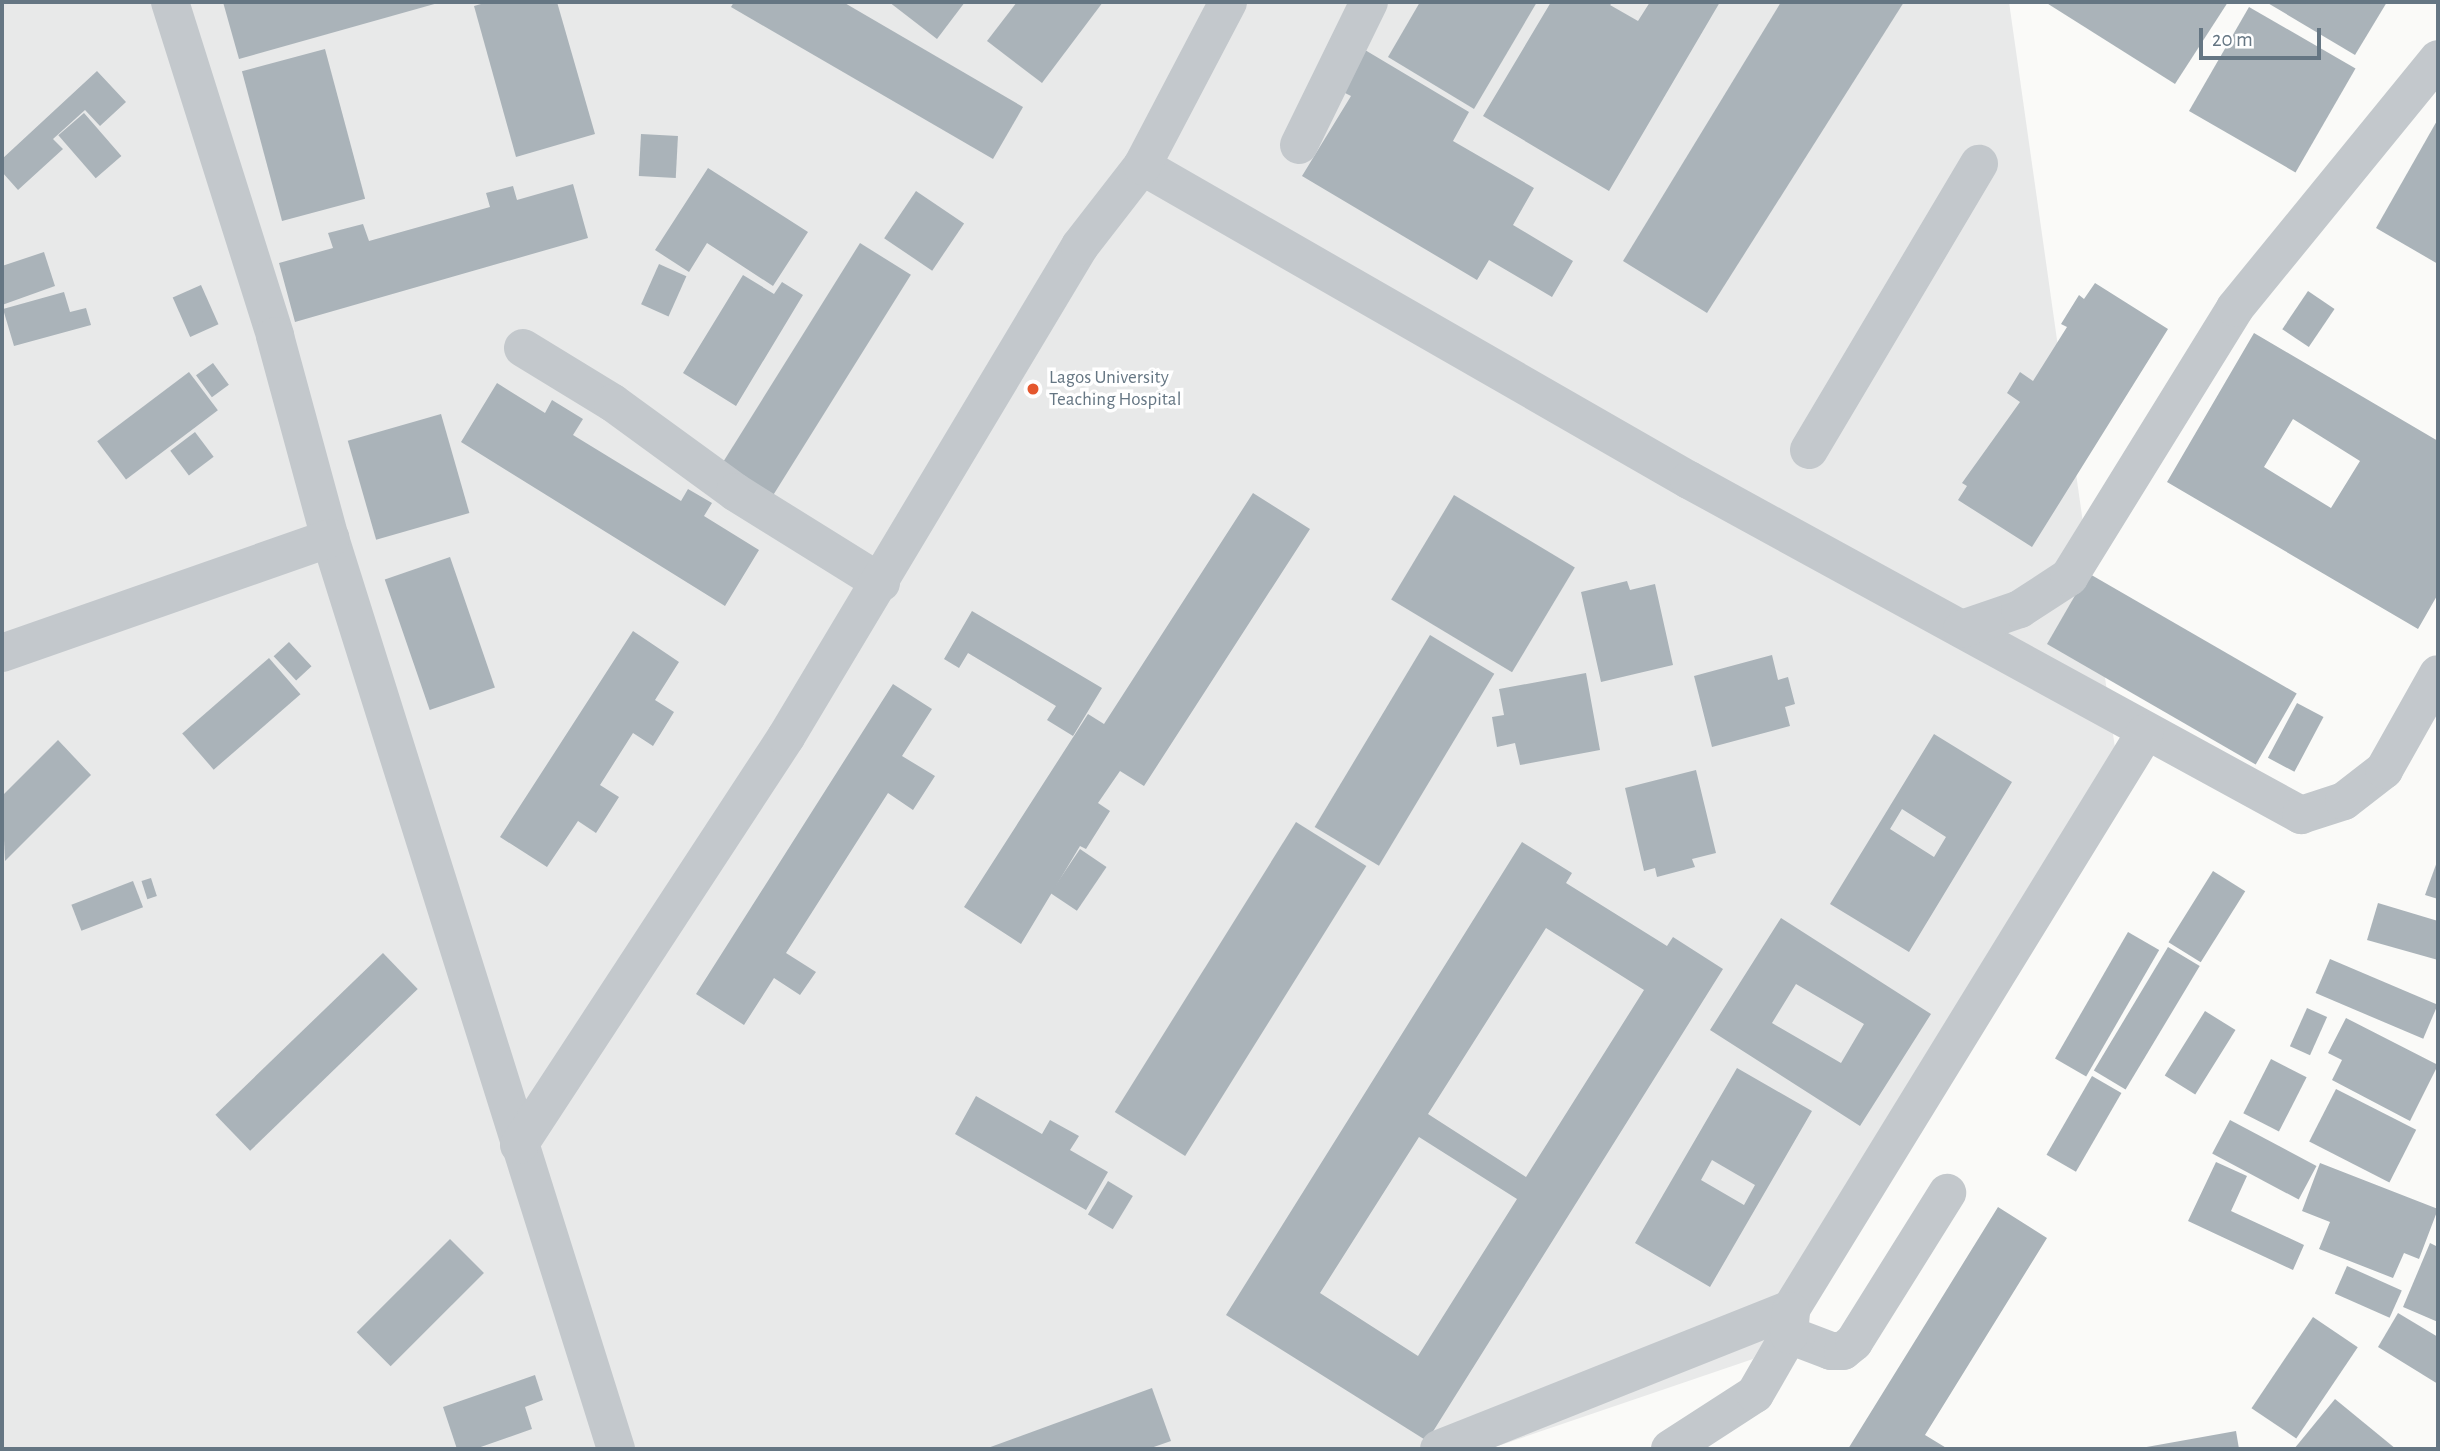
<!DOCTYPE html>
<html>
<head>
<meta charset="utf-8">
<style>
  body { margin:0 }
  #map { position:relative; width:2440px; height:1451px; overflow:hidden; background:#fafaf8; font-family:"Alegreya Sans",sans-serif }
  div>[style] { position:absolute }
  .built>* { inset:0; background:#e8e9e9 }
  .building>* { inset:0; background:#aab3b9; transform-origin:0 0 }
  .minor>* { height:38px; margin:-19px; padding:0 19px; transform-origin:19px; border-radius:19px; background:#c3c8cc }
  .dots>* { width:19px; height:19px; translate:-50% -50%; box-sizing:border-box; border:4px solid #fff; border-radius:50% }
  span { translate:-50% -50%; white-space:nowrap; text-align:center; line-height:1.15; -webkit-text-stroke:7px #fff; paint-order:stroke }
  .poi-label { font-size:19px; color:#657683 }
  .left { translate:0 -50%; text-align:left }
  .frame { position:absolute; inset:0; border:4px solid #657683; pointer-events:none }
  .scale { position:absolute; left:2199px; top:28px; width:122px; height:32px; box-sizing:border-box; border:4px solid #657683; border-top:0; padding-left:9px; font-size:21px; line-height:24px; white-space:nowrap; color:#657683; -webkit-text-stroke:5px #fff; paint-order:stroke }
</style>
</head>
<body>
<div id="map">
  <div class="built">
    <i style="clip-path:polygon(2px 2px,2009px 2px,2119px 776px,1753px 1359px,1489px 1449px,2px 1449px)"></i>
  </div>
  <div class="building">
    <i style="clip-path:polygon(223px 2px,438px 2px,438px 3px,239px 59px)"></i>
    <i style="clip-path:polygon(488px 2px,557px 2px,595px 134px,516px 157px,474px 6px)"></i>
    <i style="clip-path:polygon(734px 2px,843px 2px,1023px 107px,993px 159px,731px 7px)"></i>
    <i style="clip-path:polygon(889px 2px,965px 2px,937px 39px)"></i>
    <i style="clip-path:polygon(1017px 2px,1103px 2px,1042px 83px,987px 41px)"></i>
    <i style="clip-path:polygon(1420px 2px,1537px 2px,1474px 109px,1388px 57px)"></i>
    <i style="clip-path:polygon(1551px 2px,1613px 2px,1610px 5px,1638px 21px,1650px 2px,1720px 2px,1609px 191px,1483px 116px)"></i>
    <i style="clip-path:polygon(1781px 2px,1904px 2px,1707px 313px,1623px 261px)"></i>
    <i style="clip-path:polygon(2045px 2px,2228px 2px,2175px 84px)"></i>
    <i style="clip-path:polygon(2266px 2px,2387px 2px,2355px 55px)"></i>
    <i style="left:2249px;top:7px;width:123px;height:120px;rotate:30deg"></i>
    <i style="left:325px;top:49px;width:155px;height:86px;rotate:75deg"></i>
    <i style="clip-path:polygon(1365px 50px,1469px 112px,1453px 141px,1534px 188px,1513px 225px,1573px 261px,1552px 297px,1489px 260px,1477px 280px,1302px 176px,1351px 96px,1341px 91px)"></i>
    <i style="clip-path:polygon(97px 71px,126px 102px,100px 126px,85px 110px,53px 139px,63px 149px,18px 190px,2px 172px,2px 159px)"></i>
    <i style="left:84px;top:113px;width:57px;height:34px;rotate:49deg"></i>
    <i style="clip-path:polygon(2438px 119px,2438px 264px,2376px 228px)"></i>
    <i style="left:641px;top:134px;width:37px;height:42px;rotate:3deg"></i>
    <i style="clip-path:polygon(708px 168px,808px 232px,773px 286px,707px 243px,689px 272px,655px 250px)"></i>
    <i style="clip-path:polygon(573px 184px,588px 238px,295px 322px,279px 263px,333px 248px,328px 233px,363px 224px,369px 241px,490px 207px,486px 193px,513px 186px,517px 200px)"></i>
    <i style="left:916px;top:191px;width:58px;height:57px;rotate:34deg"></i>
    <i style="left:860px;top:243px;width:60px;height:268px;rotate:32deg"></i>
    <i style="clip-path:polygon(44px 252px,55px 286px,2px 305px,2px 266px)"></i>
    <i style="left:659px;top:264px;width:30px;height:44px;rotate:24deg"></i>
    <i style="clip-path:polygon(743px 275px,774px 294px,782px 282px,803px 295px,736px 406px,683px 373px)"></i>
    <i style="clip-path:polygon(2095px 283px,2168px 329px,2032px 547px,1958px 500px,1967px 486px,1962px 483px,2020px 402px,2007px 393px,2020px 372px,2033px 381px,2067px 327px,2061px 324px,2079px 295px,2084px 299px)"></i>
    <i style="left:201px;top:285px;width:43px;height:31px;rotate:66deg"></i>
    <i style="left:2308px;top:291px;width:32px;height:46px;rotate:34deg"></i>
    <i style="clip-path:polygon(64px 292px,70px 312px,86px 308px,91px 325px,14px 346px,3px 309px)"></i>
    <i style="clip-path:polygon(evenodd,2254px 333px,2438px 441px,2438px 594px,2418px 629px,2167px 482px,2254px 333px,2293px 419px,2360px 461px,2331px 508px,2264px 467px,2293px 419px)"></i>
    <i style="left:213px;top:363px;width:27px;height:21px;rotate:54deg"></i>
    <i style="left:189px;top:372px;width:48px;height:115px;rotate:53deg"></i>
    <i style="clip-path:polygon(497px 383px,545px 413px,552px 400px,583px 419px,573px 435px,681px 501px,688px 489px,712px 503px,704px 516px,759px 550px,725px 606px,461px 442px)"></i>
    <i style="left:441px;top:414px;width:103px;height:97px;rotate:74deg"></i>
    <i style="left:195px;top:432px;width:31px;height:31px;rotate:53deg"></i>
    <i style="clip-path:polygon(1253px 493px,1310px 529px,1144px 786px,1120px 771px,1098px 803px,1110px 811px,1086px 849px,1080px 846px,1021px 944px,964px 907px,1088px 714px,1104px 724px)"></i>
    <i style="left:1454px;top:495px;width:141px;height:122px;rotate:31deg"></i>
    <i style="left:450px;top:557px;width:138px;height:69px;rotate:71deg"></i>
    <i style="left:2088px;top:573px;width:241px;height:82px;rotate:30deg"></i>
    <i style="clip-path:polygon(1627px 581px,1630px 590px,1655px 584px,1673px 665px,1601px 682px,1581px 592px)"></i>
    <i style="clip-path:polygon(972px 611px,1102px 688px,1073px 736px,1047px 720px,1056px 706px,968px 653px,959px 668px,944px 659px)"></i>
    <i style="clip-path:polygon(633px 631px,679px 662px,655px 700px,674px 712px,653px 746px,633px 733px,600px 785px,619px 797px,596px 833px,578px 821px,547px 867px,500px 837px)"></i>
    <i style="left:1430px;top:635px;width:75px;height:224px;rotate:31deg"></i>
    <i style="left:289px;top:642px;width:33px;height:21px;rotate:47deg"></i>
    <i style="clip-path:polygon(1772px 655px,1778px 680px,1788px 677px,1795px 704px,1785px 707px,1790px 726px,1712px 747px,1694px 676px)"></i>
    <i style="left:269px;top:658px;width:48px;height:115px;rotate:49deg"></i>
    <i style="clip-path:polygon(1586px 673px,1600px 750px,1520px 765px,1515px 743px,1497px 747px,1492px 717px,1504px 715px,1499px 689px)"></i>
    <i style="clip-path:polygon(893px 684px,932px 709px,902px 756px,935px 776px,913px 810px,888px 793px,786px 953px,816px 972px,800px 995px,774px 978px,744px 1025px,696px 994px)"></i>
    <i style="left:2297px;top:703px;width:30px;height:62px;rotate:28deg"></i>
    <i style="clip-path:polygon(evenodd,1934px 734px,2012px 782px,1909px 952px,1830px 904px,1934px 734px,1902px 809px,1946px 837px,1934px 857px,1890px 829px,1902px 809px)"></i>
    <i style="clip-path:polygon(58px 740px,91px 775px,5px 861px,2px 796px)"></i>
    <i style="clip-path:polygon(1696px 770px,1716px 853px,1692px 859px,1695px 867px,1657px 877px,1655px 868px,1644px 871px,1625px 788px)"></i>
    <i style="left:1296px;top:822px;width:83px;height:342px;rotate:32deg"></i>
    <i style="clip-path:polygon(evenodd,1522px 842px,1572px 873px,1566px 883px,1667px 946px,1673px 937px,1723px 969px,1427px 1441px,1226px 1315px,1522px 842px,1546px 928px,1644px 990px,1526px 1177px,1428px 1114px,1546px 928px,1522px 842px,1419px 1137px,1517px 1199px,1418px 1356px,1320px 1293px,1419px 1137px)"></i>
    <i style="left:1080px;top:849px;width:32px;height:53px;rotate:34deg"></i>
    <i style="clip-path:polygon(2438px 859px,2438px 899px,2425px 895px)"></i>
    <i style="left:2213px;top:871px;width:38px;height:84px;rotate:32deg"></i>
    <i style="left:151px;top:878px;width:19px;height:10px;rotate:72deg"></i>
    <i style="left:133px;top:881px;width:28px;height:66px;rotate:69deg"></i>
    <i style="clip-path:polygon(2378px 903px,2438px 921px,2438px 960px,2367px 940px)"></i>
    <i style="clip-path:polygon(evenodd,1781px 918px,1931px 1014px,1860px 1126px,1710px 1030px,1781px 918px,1796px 984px,1864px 1024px,1841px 1063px,1772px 1023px,1796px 984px)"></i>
    <i style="left:2128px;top:932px;width:36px;height:146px;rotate:30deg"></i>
    <i style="left:2168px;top:947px;width:37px;height:144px;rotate:31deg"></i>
    <i style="left:383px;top:953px;width:50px;height:233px;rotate:46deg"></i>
    <i style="left:2330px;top:959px;width:117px;height:37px;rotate:23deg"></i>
    <i style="left:2307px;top:1008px;width:22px;height:42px;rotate:24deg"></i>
    <i style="left:2205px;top:1011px;width:36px;height:76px;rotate:32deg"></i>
    <i style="clip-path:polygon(2346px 1018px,2438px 1065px,2410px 1121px,2332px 1080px,2342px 1060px,2328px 1053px)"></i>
    <i style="left:2271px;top:1059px;width:40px;height:61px;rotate:27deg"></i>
    <i style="clip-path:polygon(evenodd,1737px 1068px,1812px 1111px,1710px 1287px,1635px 1243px,1737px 1068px,1712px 1160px,1755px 1185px,1744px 1205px,1701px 1180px,1712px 1160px)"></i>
    <i style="left:2092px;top:1076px;width:34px;height:91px;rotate:30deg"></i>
    <i style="left:2336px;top:1089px;width:90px;height:59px;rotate:27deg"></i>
    <i style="clip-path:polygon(976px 1096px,1042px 1134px,1050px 1120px,1079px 1136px,1070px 1150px,1108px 1172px,1086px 1210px,955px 1134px)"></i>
    <i style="left:2230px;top:1120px;width:98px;height:38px;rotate:28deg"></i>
    <i style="clip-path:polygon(2216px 1162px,2247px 1176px,2231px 1211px,2304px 1245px,2293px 1270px,2188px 1221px)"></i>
    <i style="clip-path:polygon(2320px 1163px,2438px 1209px,2419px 1259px,2404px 1253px,2393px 1278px,2319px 1249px,2330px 1222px,2302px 1211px)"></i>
    <i style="left:1108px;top:1181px;width:29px;height:39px;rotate:31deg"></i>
    <i style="clip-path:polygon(1998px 1207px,2047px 1238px,1925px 1435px,1948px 1449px,1848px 1449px)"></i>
    <i style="left:450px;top:1239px;width:48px;height:132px;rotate:45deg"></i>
    <i style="clip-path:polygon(2430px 1243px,2438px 1247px,2438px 1322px,2403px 1307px)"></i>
    <i style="left:2347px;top:1266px;width:60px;height:30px;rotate:24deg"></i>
    <i style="clip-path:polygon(2398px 1313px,2438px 1337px,2438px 1384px,2378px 1347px)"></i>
    <i style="left:2313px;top:1317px;width:54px;height:110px;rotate:34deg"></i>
    <i style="clip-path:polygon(535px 1375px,543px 1400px,525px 1407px,532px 1429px,475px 1449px,457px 1449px,443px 1407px)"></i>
    <i style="clip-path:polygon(1152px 1388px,1171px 1441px,1148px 1449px,985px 1449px)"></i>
    <i style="clip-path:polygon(2335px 1399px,2396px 1449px,2294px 1449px)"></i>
    <i style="clip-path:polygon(2236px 1431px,2239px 1449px,2141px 1449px,2141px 1448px)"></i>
  </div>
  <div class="minor">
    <i style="left:170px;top:2px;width:350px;rotate:72.5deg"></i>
    <i style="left:275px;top:336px;width:209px;rotate:74.8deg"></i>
    <i style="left:330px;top:538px;width:955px;rotate:72.57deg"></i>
    <i style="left:1299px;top:145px;width:159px;rotate:-63.9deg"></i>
    <i style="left:1142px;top:166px;width:631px;rotate:29.86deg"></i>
    <i style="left:1689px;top:480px;width:698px;rotate:28.7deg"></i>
    <i style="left:2301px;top:815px;width:45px;rotate:-18deg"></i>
    <i style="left:2344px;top:801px;width:51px;rotate:-37.8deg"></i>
    <i style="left:2384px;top:770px;width:110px;rotate:-60.6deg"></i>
    <i style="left:523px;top:348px;width:105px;rotate:31.4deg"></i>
    <i style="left:613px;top:403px;width:151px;rotate:36.1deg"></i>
    <i style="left:735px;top:492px;width:172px;rotate:31.9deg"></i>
    <i style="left:1809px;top:450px;width:333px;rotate:-59.3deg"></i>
    <i style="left:1962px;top:629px;width:61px;rotate:-19deg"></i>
    <i style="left:2020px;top:609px;width:59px;rotate:-33.1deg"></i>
    <i style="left:2069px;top:577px;width:316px;rotate:-58.3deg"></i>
    <i style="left:2235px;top:308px;width:321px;rotate:-50.8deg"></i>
    <i style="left:2px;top:653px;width:348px;rotate:-19.3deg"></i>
    <i style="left:519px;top:1145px;width:488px;rotate:-56.8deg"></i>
    <i style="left:786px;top:737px;width:572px;rotate:-59.09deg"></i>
    <i style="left:1080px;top:246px;width:101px;rotate:-52.2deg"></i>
    <i style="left:1142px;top:166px;width:185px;rotate:-62.3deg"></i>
    <i style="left:1789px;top:1335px;width:45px;rotate:20.9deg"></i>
    <i style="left:1831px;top:1351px;width:12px"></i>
    <i style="left:1843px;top:1351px;width:14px;rotate:-39deg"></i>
    <i style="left:1854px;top:1342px;width:176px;rotate:-58deg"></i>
    <i style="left:1439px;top:1449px;width:379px;rotate:-21.7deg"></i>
    <i style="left:1791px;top:1309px;width:676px;rotate:-58.43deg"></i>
    <i style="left:1670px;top:1449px;width:101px;rotate:-32.9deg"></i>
    <i style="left:1755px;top:1394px;width:68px;rotate:-60deg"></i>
    <i style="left:1789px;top:1335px;width:24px;rotate:-85deg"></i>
  </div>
  <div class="dots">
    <i style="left:1033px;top:389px;background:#e4572e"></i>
  </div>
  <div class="poi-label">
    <span class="left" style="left:1049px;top:389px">Lagos University<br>Teaching Hospital</span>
  </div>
  <div class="frame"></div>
  <div class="scale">20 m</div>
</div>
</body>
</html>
